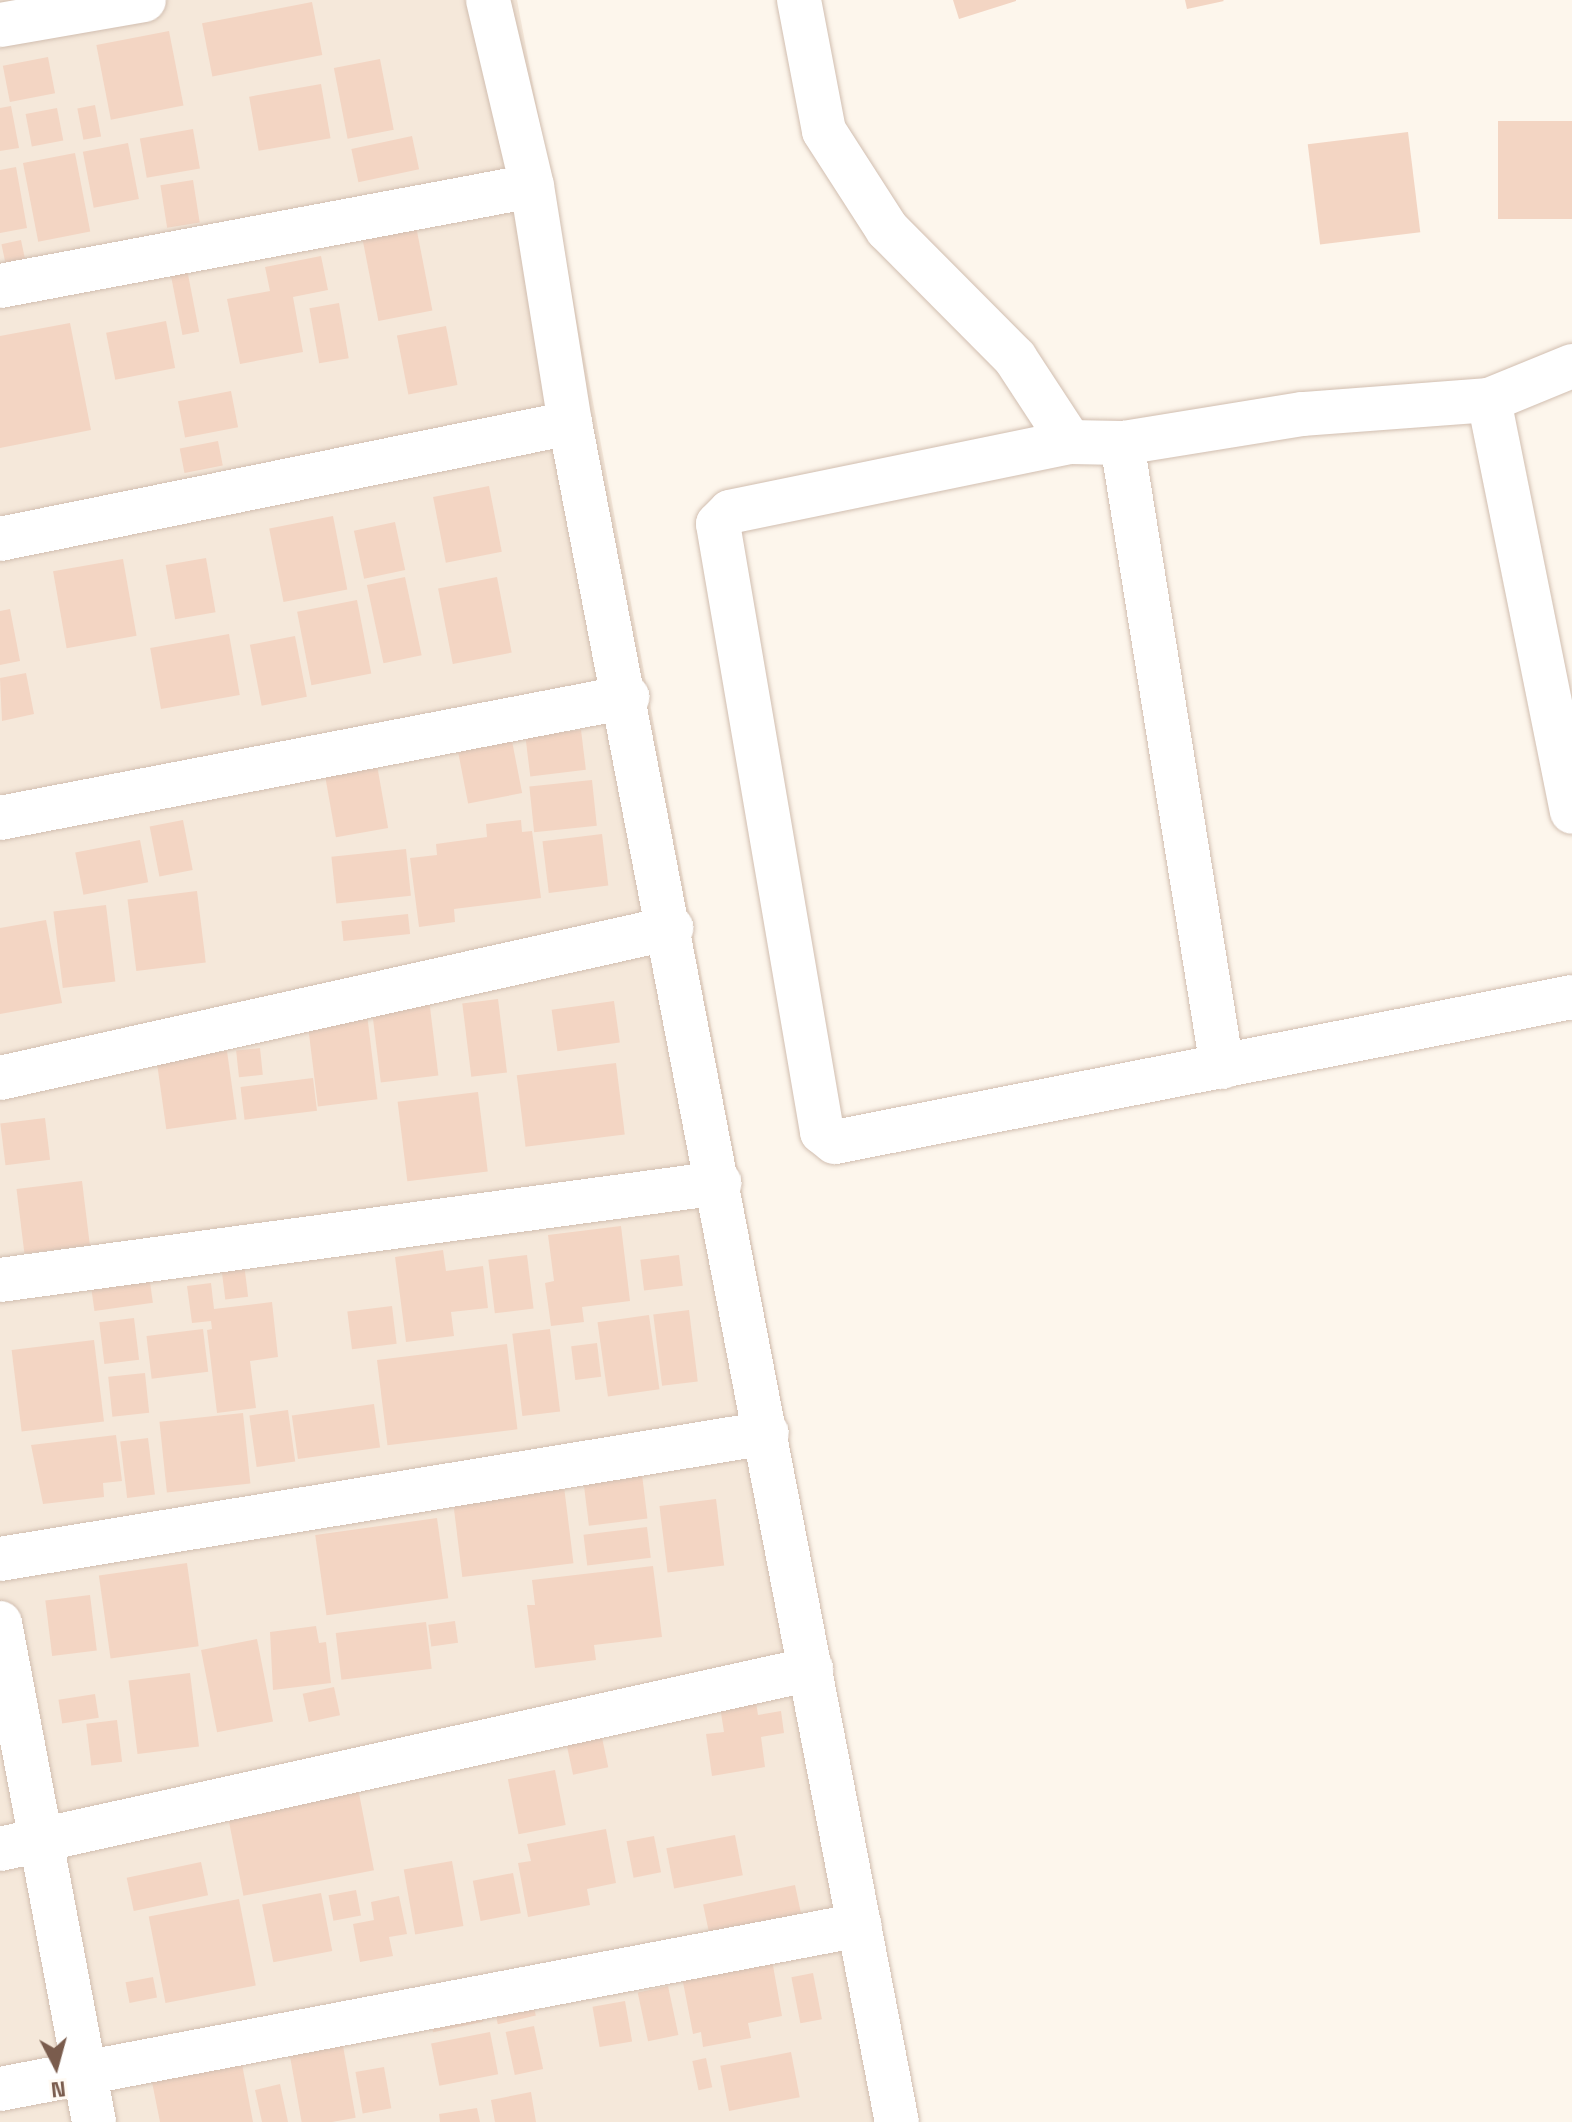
<!DOCTYPE html>
<html>
<head>
<meta charset="utf-8">
<style>
  body { margin:0 }
  #map { position:relative; width:1572px; height:2122px; overflow:hidden; background:#fdf6ec; font-family:"Space Grotesk",sans-serif }
  div>[style] { position:absolute }
  .residential>* { inset:0; background:#f5e8da }
  .building>* { inset:0; background:#f3d5c3; transform-origin:0 0 }
  .roads { filter:drop-shadow(0 0 2px #d1beb0) drop-shadow(0 0 2px #d1beb0) }
  .minor>* { height:44px; margin:-22px; padding:0 22px; transform-origin:22px; border-radius:22px; background:#fff }
  span { translate:-50% -50%; white-space:nowrap; text-align:center; line-height:1.15; -webkit-text-stroke:7px #fffaf3; paint-order:stroke }
  .north { position:absolute; left:16px; top:2026px; width:80px; height:80px; -webkit-text-stroke:6px #fffaf3; paint-order:stroke; rotate:174deg; font-size:22px; font-weight:700; line-height:32px; text-align:center; color:#7a5c4d }
  .north::after { content:''; display:block; margin:auto; width:28px; height:36px; background:#7a5c4d; clip-path:polygon(50% 0,100% 100%,50% 72%,0 100%) }
</style>
</head>
<body>
<div id="map">
  <div class="residential">
    <i style="clip-path:polygon(0 0,517px 0,918px 2122px,0 2122px)"></i>
  </div>
  <div class="building">
    <i style="clip-path:polygon(953px 0,1016px 0,1016px 1px,959px 19px)"></i>
    <i style="clip-path:polygon(1185px 0,1223px 0,1224px 1px,1187px 9px)"></i>
    <i style="left:312px;top:2px;width:54px;height:112px;rotate:79deg"></i>
    <i style="left:169px;top:31px;width:76px;height:74px;rotate:79deg"></i>
    <i style="left:48px;top:57px;width:37px;height:46px;rotate:79deg"></i>
    <i style="left:380px;top:59px;width:72px;height:47px;rotate:79deg"></i>
    <i style="left:321px;top:84px;width:55px;height:73px;rotate:80deg"></i>
    <i style="left:95px;top:105px;width:32px;height:18px;rotate:79deg"></i>
    <i style="clip-path:polygon(11px 106px,19px 148px,0 151px,0 108px)"></i>
    <i style="left:57px;top:108px;width:33px;height:32px;rotate:79deg"></i>
    <i style="left:1572px;top:121px;width:98px;height:74px;rotate:90deg"></i>
    <i style="left:193px;top:129px;width:40px;height:54px;rotate:80deg"></i>
    <i style="left:1408px;top:132px;width:101px;height:101px;rotate:83deg"></i>
    <i style="left:412px;top:136px;width:34px;height:62px;rotate:78deg"></i>
    <i style="left:128px;top:143px;width:57px;height:46px;rotate:79deg"></i>
    <i style="left:75px;top:153px;width:80px;height:53px;rotate:79deg"></i>
    <i style="clip-path:polygon(16px 167px,27px 228px,0 233px,0 170px)"></i>
    <i style="left:193px;top:180px;width:43px;height:33px;rotate:81deg"></i>
    <i style="left:416px;top:226px;width:86px;height:55px;rotate:79deg"></i>
    <i style="left:21px;top:240px;width:29px;height:20px;rotate:78deg"></i>
    <i style="clip-path:polygon(321px 256px,328px 290px,293px 297px,303px 352px,240px 364px,227px 299px,270px 291px,265px 267px)"></i>
    <i style="left:186px;top:264px;width:69px;height:17px;rotate:79deg"></i>
    <i style="left:339px;top:303px;width:56px;height:30px;rotate:80deg"></i>
    <i style="left:166px;top:321px;width:48px;height:61px;rotate:79deg"></i>
    <i style="clip-path:polygon(70px 323px,91px 430px,0 448px,0 336px)"></i>
    <i style="left:446px;top:326px;width:60px;height:50px;rotate:79deg"></i>
    <i style="left:231px;top:391px;width:37px;height:54px;rotate:79deg"></i>
    <i style="left:218px;top:441px;width:25px;height:39px;rotate:79deg"></i>
    <i style="left:489px;top:486px;width:67px;height:57px;rotate:79deg"></i>
    <i style="left:333px;top:516px;width:75px;height:65px;rotate:79deg"></i>
    <i style="left:395px;top:522px;width:49px;height:42px;rotate:78deg"></i>
    <i style="left:206px;top:558px;width:55px;height:41px;rotate:80deg"></i>
    <i style="left:123px;top:559px;width:78px;height:71px;rotate:80deg"></i>
    <i style="left:405px;top:577px;width:80px;height:39px;rotate:78deg"></i>
    <i style="left:497px;top:577px;width:77px;height:60px;rotate:79deg"></i>
    <i style="left:357px;top:600px;width:75px;height:61px;rotate:79deg"></i>
    <i style="clip-path:polygon(10px 609px,20px 661px,0 665px,0 611px)"></i>
    <i style="left:229px;top:634px;width:62px;height:80px;rotate:80deg"></i>
    <i style="left:295px;top:636px;width:62px;height:46px;rotate:79deg"></i>
    <i style="clip-path:polygon(26px 673px,34px 714px,2px 721px,0 678px)"></i>
    <i style="left:581px;top:730px;width:40px;height:56px;rotate:83deg"></i>
    <i style="left:512px;top:741px;width:53px;height:55px;rotate:79deg"></i>
    <i style="left:377px;top:765px;width:64px;height:53px;rotate:80deg"></i>
    <i style="left:592px;top:780px;width:46px;height:63px;rotate:84deg"></i>
    <i style="left:183px;top:820px;width:51px;height:34px;rotate:79deg"></i>
    <i style="clip-path:polygon(521px 820px,522px 832px,532px 831px,541px 898px,454px 909px,455px 922px,419px 927px,410px 858px,437px 855px,436px 844px,487px 837px,486px 824px)"></i>
    <i style="left:602px;top:834px;width:52px;height:60px;rotate:83deg"></i>
    <i style="left:140px;top:840px;width:43px;height:66px;rotate:79deg"></i>
    <i style="left:406px;top:849px;width:47px;height:75px;rotate:84deg"></i>
    <i style="left:197px;top:891px;width:72px;height:70px;rotate:83deg"></i>
    <i style="left:106px;top:905px;width:77px;height:53px;rotate:83deg"></i>
    <i style="left:408px;top:914px;width:20px;height:67px;rotate:84deg"></i>
    <i style="clip-path:polygon(46px 920px,62px 1003px,0 1014px,0 928px)"></i>
    <i style="left:429px;top:999px;width:77px;height:58px;rotate:83deg"></i>
    <i style="left:498px;top:999px;width:74px;height:36px;rotate:83deg"></i>
    <i style="left:614px;top:1001px;width:42px;height:63px;rotate:82deg"></i>
    <i style="left:366px;top:1006px;width:94px;height:60px;rotate:83deg"></i>
    <i style="left:260px;top:1048px;width:27px;height:24px;rotate:84deg"></i>
    <i style="left:227px;top:1051px;width:69px;height:71px;rotate:82deg"></i>
    <i style="left:616px;top:1063px;width:72px;height:100px;rotate:83deg"></i>
    <i style="left:313px;top:1078px;width:33px;height:73px;rotate:83deg"></i>
    <i style="left:478px;top:1092px;width:80px;height:81px;rotate:83deg"></i>
    <i style="left:45px;top:1118px;width:42px;height:45px;rotate:83deg"></i>
    <i style="left:82px;top:1181px;width:65px;height:66px;rotate:83deg"></i>
    <i style="clip-path:polygon(621px 1226px,630px 1301px,582px 1307px,584px 1322px,551px 1326px,545px 1283px,554px 1281px,548px 1235px)"></i>
    <i style="clip-path:polygon(443px 1250px,446px 1271px,483px 1266px,488px 1308px,451px 1312px,454px 1336px,406px 1342px,395px 1257px)"></i>
    <i style="left:243px;top:1255px;width:42px;height:23px;rotate:83deg"></i>
    <i style="left:527px;top:1255px;width:54px;height:39px;rotate:83deg"></i>
    <i style="left:679px;top:1255px;width:31px;height:39px;rotate:83deg"></i>
    <i style="left:149px;top:1275px;width:28px;height:59px;rotate:82deg"></i>
    <i style="clip-path:polygon(211px 1283px,214px 1309px,272px 1302px,278px 1357px,250px 1361px,256px 1408px,217px 1413px,207px 1330px,212px 1329px,211px 1321px,192px 1323px,187px 1286px)"></i>
    <i style="left:392px;top:1306px;width:38px;height:45px;rotate:83deg"></i>
    <i style="left:689px;top:1310px;width:72px;height:36px;rotate:83deg"></i>
    <i style="left:649px;top:1315px;width:75px;height:52px;rotate:82deg"></i>
    <i style="left:134px;top:1318px;width:42px;height:35px;rotate:83deg"></i>
    <i style="left:203px;top:1329px;width:43px;height:57px;rotate:83deg"></i>
    <i style="left:550px;top:1329px;width:83px;height:38px;rotate:83deg"></i>
    <i style="left:94px;top:1340px;width:82px;height:83px;rotate:83deg"></i>
    <i style="left:597px;top:1343px;width:34px;height:26px;rotate:83deg"></i>
    <i style="left:507px;top:1344px;width:86px;height:131px;rotate:83deg"></i>
    <i style="left:145px;top:1373px;width:40px;height:37px;rotate:84deg"></i>
    <i style="left:374px;top:1404px;width:44px;height:83px;rotate:82deg"></i>
    <i style="left:288px;top:1410px;width:52px;height:39px;rotate:82deg"></i>
    <i style="left:243px;top:1413px;width:71px;height:84px;rotate:84deg"></i>
    <i style="clip-path:polygon(116px 1435px,122px 1481px,103px 1483px,104px 1497px,43px 1504px,31px 1445px)"></i>
    <i style="left:148px;top:1438px;width:57px;height:28px;rotate:83deg"></i>
    <i style="left:640px;top:1458px;width:61px;height:59px;rotate:83deg"></i>
    <i style="left:563px;top:1478px;width:86px;height:112px;rotate:83deg"></i>
    <i style="left:716px;top:1499px;width:67px;height:57px;rotate:83deg"></i>
    <i style="left:437px;top:1518px;width:81px;height:123px;rotate:82deg"></i>
    <i style="left:647px;top:1527px;width:31px;height:64px;rotate:83deg"></i>
    <i style="left:187px;top:1563px;width:84px;height:89px;rotate:82deg"></i>
    <i style="clip-path:polygon(653px 1566px,662px 1637px,594px 1645px,596px 1660px,535px 1668px,527px 1605px,535px 1605px,532px 1580px)"></i>
    <i style="left:90px;top:1595px;width:56px;height:45px;rotate:83deg"></i>
    <i style="left:455px;top:1621px;width:22px;height:27px;rotate:82deg"></i>
    <i style="left:426px;top:1622px;width:47px;height:91px;rotate:83deg"></i>
    <i style="clip-path:polygon(316px 1626px,319px 1643px,326px 1642px,331px 1683px,273px 1690px,270px 1632px)"></i>
    <i style="left:257px;top:1639px;width:84px;height:57px;rotate:79deg"></i>
    <i style="left:190px;top:1673px;width:74px;height:62px;rotate:83deg"></i>
    <i style="left:334px;top:1687px;width:29px;height:32px;rotate:78deg"></i>
    <i style="clip-path:polygon(754px 1689px,758px 1715px,781px 1711px,784px 1733px,761px 1737px,765px 1767px,712px 1776px,706px 1734px,724px 1732px,718px 1694px)"></i>
    <i style="left:95px;top:1694px;width:24px;height:37px;rotate:81deg"></i>
    <i style="left:117px;top:1720px;width:42px;height:31px;rotate:83deg"></i>
    <i style="left:601px;top:1733px;width:35px;height:36px;rotate:78deg"></i>
    <i style="left:555px;top:1770px;width:56px;height:48px;rotate:79deg"></i>
    <i style="left:357px;top:1783px;width:89px;height:133px;rotate:79deg"></i>
    <i style="clip-path:polygon(606px 1829px,616px 1883px,587px 1889px,590px 1905px,528px 1917px,518px 1863px,531px 1861px,527px 1844px)"></i>
    <i style="left:735px;top:1835px;width:41px;height:70px;rotate:79deg"></i>
    <i style="left:654px;top:1836px;width:37px;height:28px;rotate:79deg"></i>
    <i style="left:452px;top:1861px;width:66px;height:49px;rotate:80deg"></i>
    <i style="left:201px;top:1862px;width:34px;height:76px;rotate:78deg"></i>
    <i style="left:513px;top:1873px;width:41px;height:41px;rotate:79deg"></i>
    <i style="left:795px;top:1885px;width:34px;height:94px;rotate:78deg"></i>
    <i style="left:356px;top:1890px;width:26px;height:28px;rotate:79deg"></i>
    <i style="left:321px;top:1893px;width:59px;height:60px;rotate:79deg"></i>
    <i style="clip-path:polygon(399px 1896px,407px 1934px,389px 1937px,393px 1956px,360px 1962px,353px 1924px,374px 1920px,371px 1902px)"></i>
    <i style="left:239px;top:1899px;width:88px;height:92px;rotate:79deg"></i>
    <i style="clip-path:polygon(772px 1960px,782px 2016px,748px 2023px,751px 2038px,703px 2047px,701px 2032px,693px 2034px,682px 1977px)"></i>
    <i style="left:813px;top:1973px;width:47px;height:22px;rotate:79deg"></i>
    <i style="left:153px;top:1977px;width:21px;height:28px;rotate:79deg"></i>
    <i style="left:668px;top:1986px;width:50px;height:31px;rotate:78deg"></i>
    <i style="left:532px;top:1999px;width:17px;height:39px;rotate:77deg"></i>
    <i style="left:625px;top:2001px;width:41px;height:33px;rotate:80deg"></i>
    <i style="left:480px;top:2008px;width:14px;height:51px;rotate:78deg"></i>
    <i style="left:534px;top:2026px;width:44px;height:29px;rotate:78deg"></i>
    <i style="left:490px;top:2032px;width:43px;height:60px;rotate:79deg"></i>
    <i style="left:342px;top:2040px;width:79px;height:54px;rotate:80deg"></i>
    <i style="left:791px;top:2052px;width:46px;height:72px;rotate:79deg"></i>
    <i style="left:706px;top:2058px;width:30px;height:14px;rotate:78deg"></i>
    <i style="clip-path:polygon(242px 2064px,253px 2122px,160px 2122px,152px 2082px)"></i>
    <i style="left:384px;top:2067px;width:42px;height:29px;rotate:80deg"></i>
    <i style="clip-path:polygon(280px 2084px,288px 2122px,262px 2122px,255px 2090px)"></i>
    <i style="clip-path:polygon(531px 2092px,536px 2122px,495px 2122px,491px 2100px)"></i>
    <i style="clip-path:polygon(477px 2108px,480px 2122px,440px 2122px,439px 2114px)"></i>
  </div>
  <div class="roads">
    <div class="minor">
      <i style="left:488px;top:0;width:191px;rotate:76.7deg"></i>
      <i style="left:532px;top:186px;width:240px;rotate:80.9deg"></i>
      <i style="left:570px;top:423px;width:1730px;rotate:79.11deg"></i>
      <i style="left:799px;top:0;width:133px;rotate:79.2deg"></i>
      <i style="left:824px;top:131px;width:117px;rotate:57.3deg"></i>
      <i style="left:887px;top:229px;width:182px;rotate:45.2deg"></i>
      <i style="left:1015px;top:358px;width:100px;rotate:56.8deg"></i>
      <i style="left:0;top:25px;width:146px;rotate:-9.8deg"></i>
      <i style="left:0;top:286px;width:541px;rotate:-10.65deg"></i>
      <i style="left:1572px;top:366px;width:90px;rotate:157.7deg"></i>
      <i style="left:1489px;top:400px;width:188px;rotate:175.7deg"></i>
      <i style="left:1302px;top:414px;width:182px;rotate:170.8deg"></i>
      <i style="left:1122px;top:443px;width:52px;rotate:-178.9deg"></i>
      <i style="left:1070px;top:442px;width:347px;rotate:168.4deg"></i>
      <i style="left:730px;top:512px;width:17px;rotate:135deg"></i>
      <i style="left:718px;top:524px;width:617px;rotate:80.29deg"></i>
      <i style="left:822px;top:1132px;width:16px;rotate:38deg"></i>
      <i style="left:835px;top:1142px;width:751px;rotate:-11.13deg"></i>
      <i style="left:1489px;top:400px;width:420px;rotate:78.6deg"></i>
      <i style="left:1122px;top:443px;width:632px;rotate:80.9deg"></i>
      <i style="left:0;top:539px;width:582px;rotate:-11.5deg"></i>
      <i style="left:0;top:818px;width:639px;rotate:-10.92deg"></i>
      <i style="left:0;top:1078px;width:688px;rotate:-12.6deg"></i>
      <i style="left:0;top:1280px;width:726px;rotate:-7.68deg"></i>
      <i style="left:0;top:1559px;width:777px;rotate:-9.33deg"></i>
      <i style="left:0;top:1623px;width:508px;rotate:79.33deg"></i>
      <i style="left:0;top:1849px;width:831px;rotate:-12.51deg"></i>
      <i style="left:0;top:2089px;width:875px;rotate:-10.8deg"></i>
    </div>
  </div>
  <div class="north">N</div>
</div>
</body>
</html>
